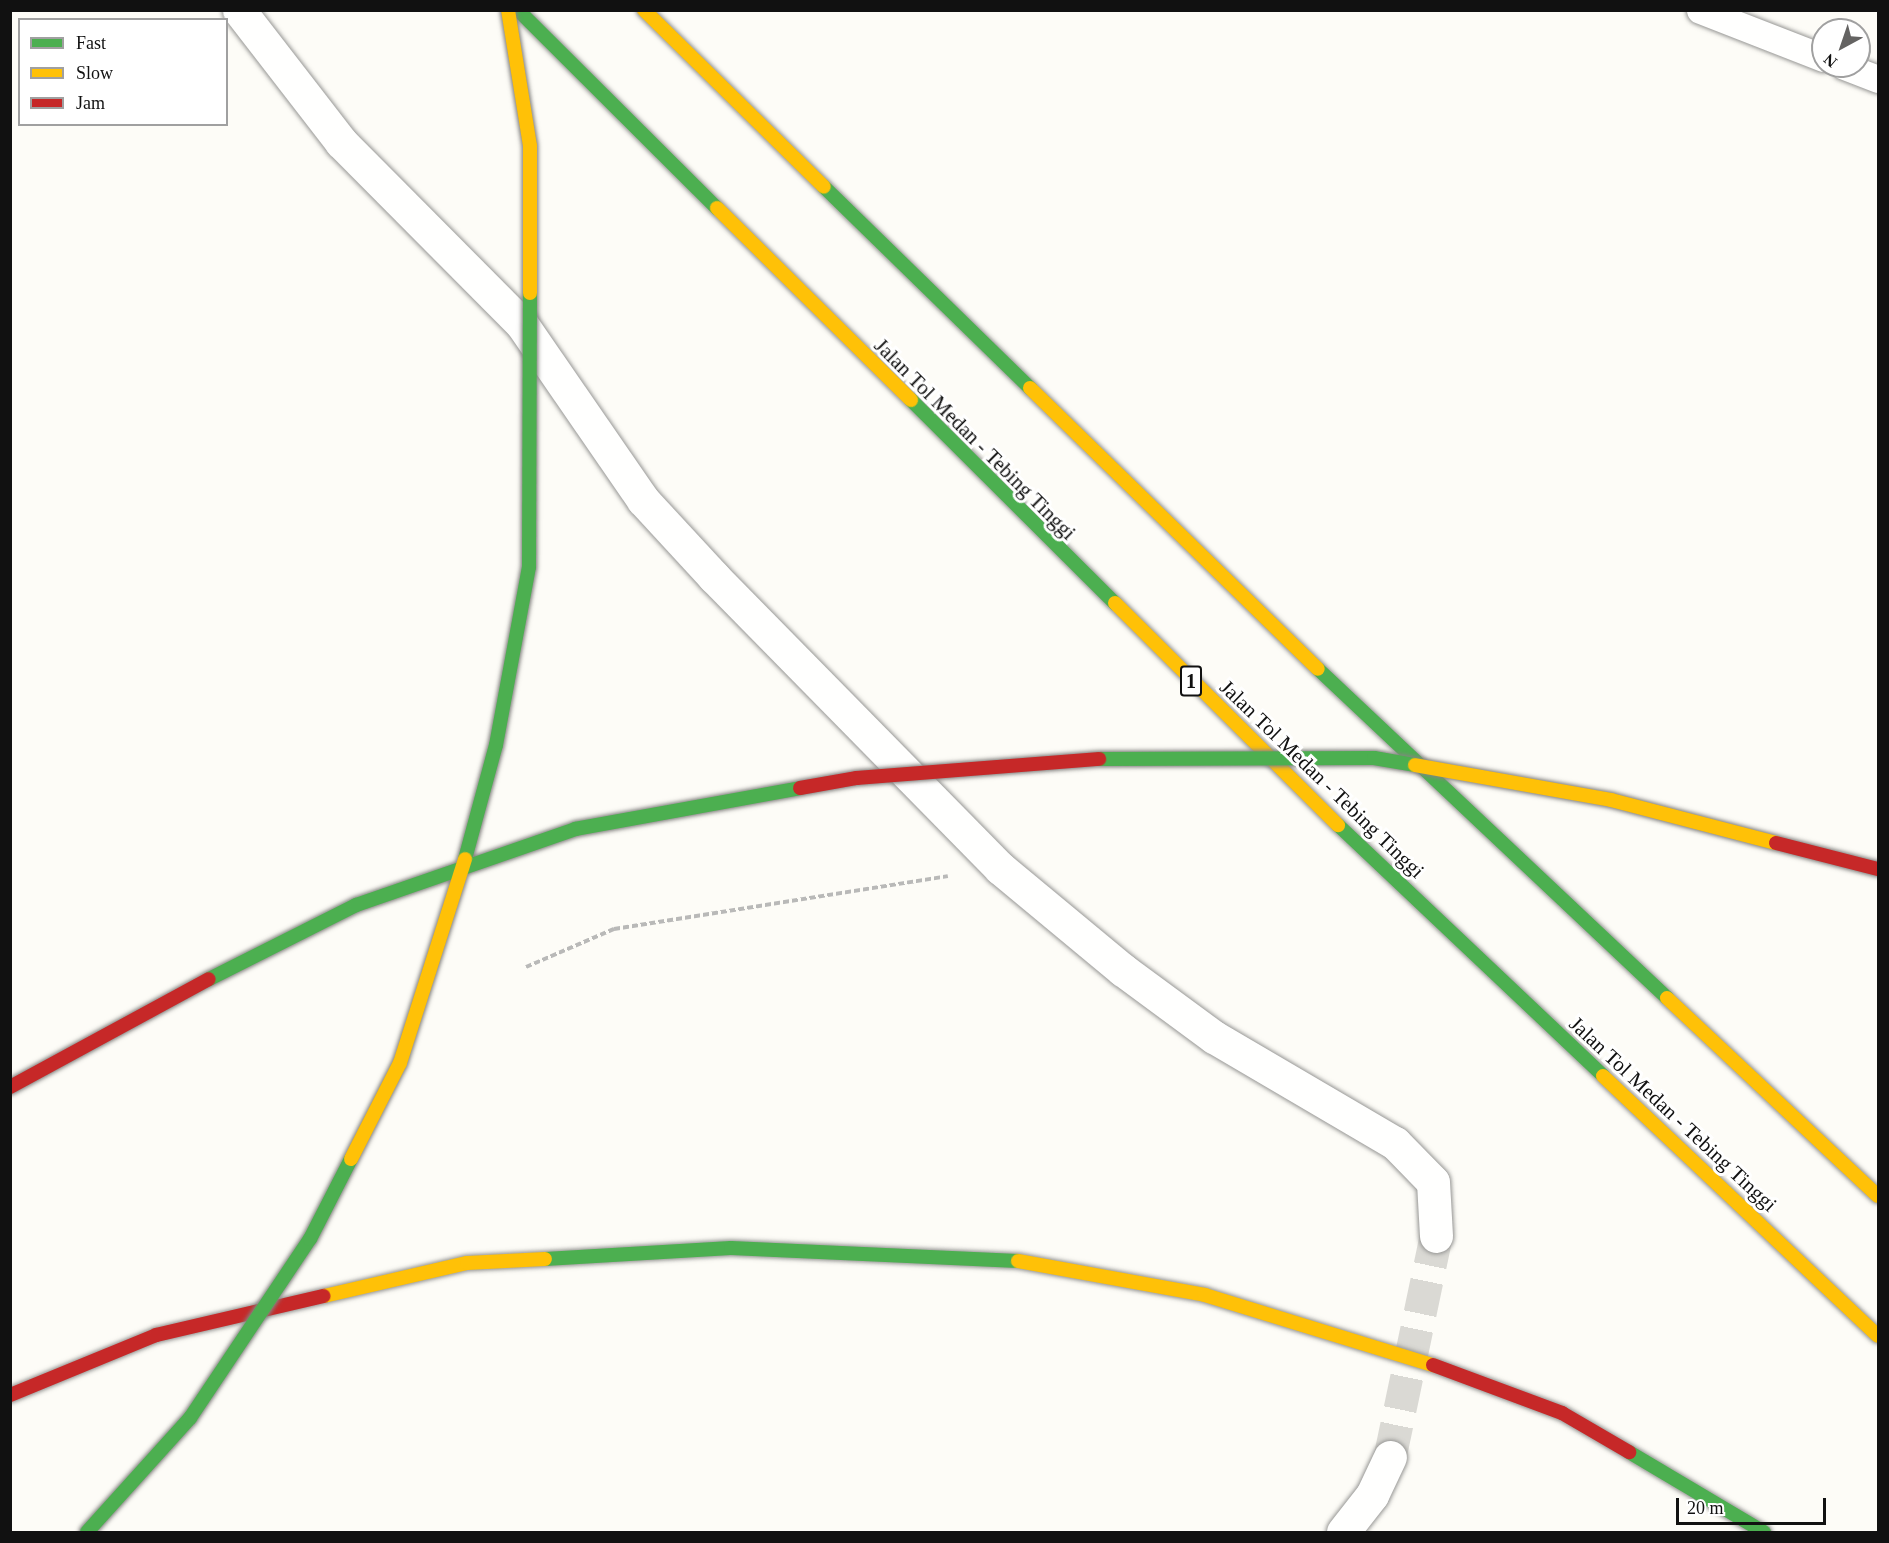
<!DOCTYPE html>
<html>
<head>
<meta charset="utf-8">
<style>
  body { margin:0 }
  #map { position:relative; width:1889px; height:1543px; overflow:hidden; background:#fdfcf7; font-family:Georgia,serif }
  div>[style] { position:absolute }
  .street-tunnel>* { height:33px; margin-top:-16.5px; transform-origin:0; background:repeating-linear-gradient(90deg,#dad9d4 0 33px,transparent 0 49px) }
  .path>* { height:4px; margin-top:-2px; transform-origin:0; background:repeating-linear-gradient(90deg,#b9b9b8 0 6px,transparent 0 9px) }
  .roads { filter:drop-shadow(0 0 2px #979795) drop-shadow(0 0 2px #979795) }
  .lane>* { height:27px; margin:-13.5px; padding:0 13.5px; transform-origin:13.5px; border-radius:13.5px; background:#fffffe }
  .street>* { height:33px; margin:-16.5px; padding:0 16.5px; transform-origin:16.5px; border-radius:16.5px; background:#fffffe }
  .fast>* { height:14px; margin:-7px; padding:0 7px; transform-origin:7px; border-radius:7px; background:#4caf50 }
  .slow>* { height:14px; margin:-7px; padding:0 7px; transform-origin:7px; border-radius:7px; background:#ffc107 }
  .jam>* { height:14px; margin:-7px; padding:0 7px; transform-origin:7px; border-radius:7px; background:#c62828 }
  .bridges { filter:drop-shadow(0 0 2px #858482) drop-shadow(0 0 2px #858482) }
  .fast-bridge>* { height:14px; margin:-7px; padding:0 7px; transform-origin:7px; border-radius:7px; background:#4caf50 }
  .slow-bridge>* { height:14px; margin:-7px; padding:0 7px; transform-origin:7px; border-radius:7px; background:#ffc107 }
  .jam-bridge>* { height:14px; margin:-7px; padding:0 7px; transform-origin:7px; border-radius:7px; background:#c62828 }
  span { translate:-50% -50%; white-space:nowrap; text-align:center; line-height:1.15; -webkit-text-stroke:6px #fff; paint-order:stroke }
  .shield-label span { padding:2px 4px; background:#fff; border:2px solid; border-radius:4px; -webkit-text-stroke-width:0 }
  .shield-label { font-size:20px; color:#111; font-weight:700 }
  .street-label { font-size:21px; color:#111 }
  .frame { position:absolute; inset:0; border:12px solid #111; pointer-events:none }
  .legend { position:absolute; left:18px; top:18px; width:210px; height:108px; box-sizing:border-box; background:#fff; border:2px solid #a0a0a0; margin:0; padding:8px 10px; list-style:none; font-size:18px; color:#111 }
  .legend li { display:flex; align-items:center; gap:12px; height:30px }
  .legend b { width:30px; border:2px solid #a0a0a0 }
  .north { position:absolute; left:1811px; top:18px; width:60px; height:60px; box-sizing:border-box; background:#fff; border:2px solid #a0a0a0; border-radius:50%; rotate:220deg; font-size:16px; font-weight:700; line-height:24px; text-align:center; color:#111 }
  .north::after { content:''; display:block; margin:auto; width:21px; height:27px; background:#646362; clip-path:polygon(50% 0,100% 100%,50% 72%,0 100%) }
  .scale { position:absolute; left:1676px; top:1498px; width:150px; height:27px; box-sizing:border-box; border:3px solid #111; border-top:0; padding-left:8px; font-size:18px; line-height:21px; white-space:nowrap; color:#111; -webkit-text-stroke:4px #fff; paint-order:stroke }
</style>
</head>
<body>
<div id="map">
  <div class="street-tunnel">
    <i style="left:1390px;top:1457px;width:226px;rotate:-78.2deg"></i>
  </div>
  <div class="path">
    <i style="left:526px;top:967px;width:96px;rotate:-23.4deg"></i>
    <i style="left:614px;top:929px;width:338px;rotate:-9deg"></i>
  </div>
  <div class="roads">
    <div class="lane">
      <i style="left:1700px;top:10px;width:132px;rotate:21.3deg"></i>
      <i style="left:1844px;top:66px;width:36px;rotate:21deg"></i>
    </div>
    <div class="street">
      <i style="left:239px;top:10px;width:167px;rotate:52.3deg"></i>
      <i style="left:341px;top:142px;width:255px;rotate:45.2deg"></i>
      <i style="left:521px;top:323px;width:215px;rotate:55.4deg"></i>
      <i style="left:643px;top:500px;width:105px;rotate:47.3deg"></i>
      <i style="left:714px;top:577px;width:408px;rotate:45.5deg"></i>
      <i style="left:1000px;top:868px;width:160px;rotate:39.7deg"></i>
      <i style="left:1123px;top:970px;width:113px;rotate:36.4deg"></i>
      <i style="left:1214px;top:1037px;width:210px;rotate:30.4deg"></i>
      <i style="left:1395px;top:1143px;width:54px;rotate:45.7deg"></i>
      <i style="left:1433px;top:1182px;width:54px;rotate:86.8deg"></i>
      <i style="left:1343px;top:1532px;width:47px;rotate:-51.9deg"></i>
      <i style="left:1372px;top:1495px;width:42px;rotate:-64.7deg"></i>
    </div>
    <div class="fast">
      <i style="left:518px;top:10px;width:281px;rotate:44.9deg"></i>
      <i style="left:824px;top:187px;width:288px;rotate:44.3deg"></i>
      <i style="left:911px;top:400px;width:288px;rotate:44.9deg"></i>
      <i style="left:1318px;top:669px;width:480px;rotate:43.3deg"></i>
      <i style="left:1338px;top:825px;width:365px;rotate:43.4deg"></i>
      <i style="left:545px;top:1259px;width:186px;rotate:-3.4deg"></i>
      <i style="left:731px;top:1248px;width:287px;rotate:2.6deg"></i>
      <i style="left:1629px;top:1452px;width:157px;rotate:30.7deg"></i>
    </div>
    <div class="slow">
      <i style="left:644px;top:10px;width:252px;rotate:44.5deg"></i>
      <i style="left:717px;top:208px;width:273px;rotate:44.7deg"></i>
      <i style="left:1030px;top:388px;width:402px;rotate:44.3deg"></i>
      <i style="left:1115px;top:603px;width:315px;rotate:44.9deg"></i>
      <i style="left:1667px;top:998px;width:289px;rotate:43.2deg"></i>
      <i style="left:1603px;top:1076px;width:378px;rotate:43.4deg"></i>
      <i style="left:1018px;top:1261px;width:190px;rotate:10.3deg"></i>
      <i style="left:1205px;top:1295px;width:239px;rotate:17.1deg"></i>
      <i style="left:324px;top:1296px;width:147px;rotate:-13deg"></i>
      <i style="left:467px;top:1263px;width:78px;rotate:-2.9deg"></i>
    </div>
    <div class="jam">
      <i style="left:1433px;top:1365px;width:138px;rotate:20.4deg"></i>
      <i style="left:1562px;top:1413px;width:78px;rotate:30.2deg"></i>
      <i style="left:10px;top:1395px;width:158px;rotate:-22.3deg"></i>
      <i style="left:156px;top:1335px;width:172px;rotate:-13.1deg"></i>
    </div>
  </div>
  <div class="bridges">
    <div class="fast-bridge">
      <i style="left:1099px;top:759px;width:275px;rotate:-0.2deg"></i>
      <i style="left:1374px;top:758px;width:42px;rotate:9.7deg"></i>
      <i style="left:465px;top:859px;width:118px;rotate:-74.8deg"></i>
      <i style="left:496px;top:745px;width:181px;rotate:-79.5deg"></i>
      <i style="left:529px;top:567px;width:274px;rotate:-89.8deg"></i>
      <i style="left:209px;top:979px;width:165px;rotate:-26.7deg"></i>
      <i style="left:356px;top:905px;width:232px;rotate:-19.1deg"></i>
      <i style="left:575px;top:829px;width:229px;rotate:-10.3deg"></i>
      <i style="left:87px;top:1532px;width:154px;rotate:-47.9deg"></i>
      <i style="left:190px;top:1418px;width:216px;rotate:-56.2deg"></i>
      <i style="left:310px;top:1239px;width:90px;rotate:-62.9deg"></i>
    </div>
    <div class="slow-bridge">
      <i style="left:508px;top:10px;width:138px;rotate:80.8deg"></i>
      <i style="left:530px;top:146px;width:147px;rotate:90deg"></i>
      <i style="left:1415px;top:765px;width:199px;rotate:10.1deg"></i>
      <i style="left:1611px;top:800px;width:171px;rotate:14.6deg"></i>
      <i style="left:351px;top:1159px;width:108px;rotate:-63deg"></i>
      <i style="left:400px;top:1063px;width:214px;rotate:-72.3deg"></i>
    </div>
    <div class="jam-bridge">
      <i style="left:800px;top:788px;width:58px;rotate:-10deg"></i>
      <i style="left:857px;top:778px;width:243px;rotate:-4.5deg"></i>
      <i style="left:1776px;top:843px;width:105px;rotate:14.3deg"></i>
      <i style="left:10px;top:1087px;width:226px;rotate:-28.5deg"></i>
    </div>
  </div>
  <div class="shield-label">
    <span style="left:1191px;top:681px">1</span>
  </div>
  <div class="street-label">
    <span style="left:975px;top:439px;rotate:45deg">Jalan Tol Medan - Tebing Tinggi</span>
    <span style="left:1322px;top:779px;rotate:44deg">Jalan Tol Medan - Tebing Tinggi</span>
    <span style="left:1673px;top:1114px;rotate:43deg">Jalan Tol Medan - Tebing Tinggi</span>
  </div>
  <div class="frame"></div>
  <ul class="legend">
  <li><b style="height:8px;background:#4caf50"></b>Fast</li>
  <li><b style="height:8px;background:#ffc107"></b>Slow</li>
  <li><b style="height:8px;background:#c62828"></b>Jam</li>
  </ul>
  <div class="north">N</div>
  <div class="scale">20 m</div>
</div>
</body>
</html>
